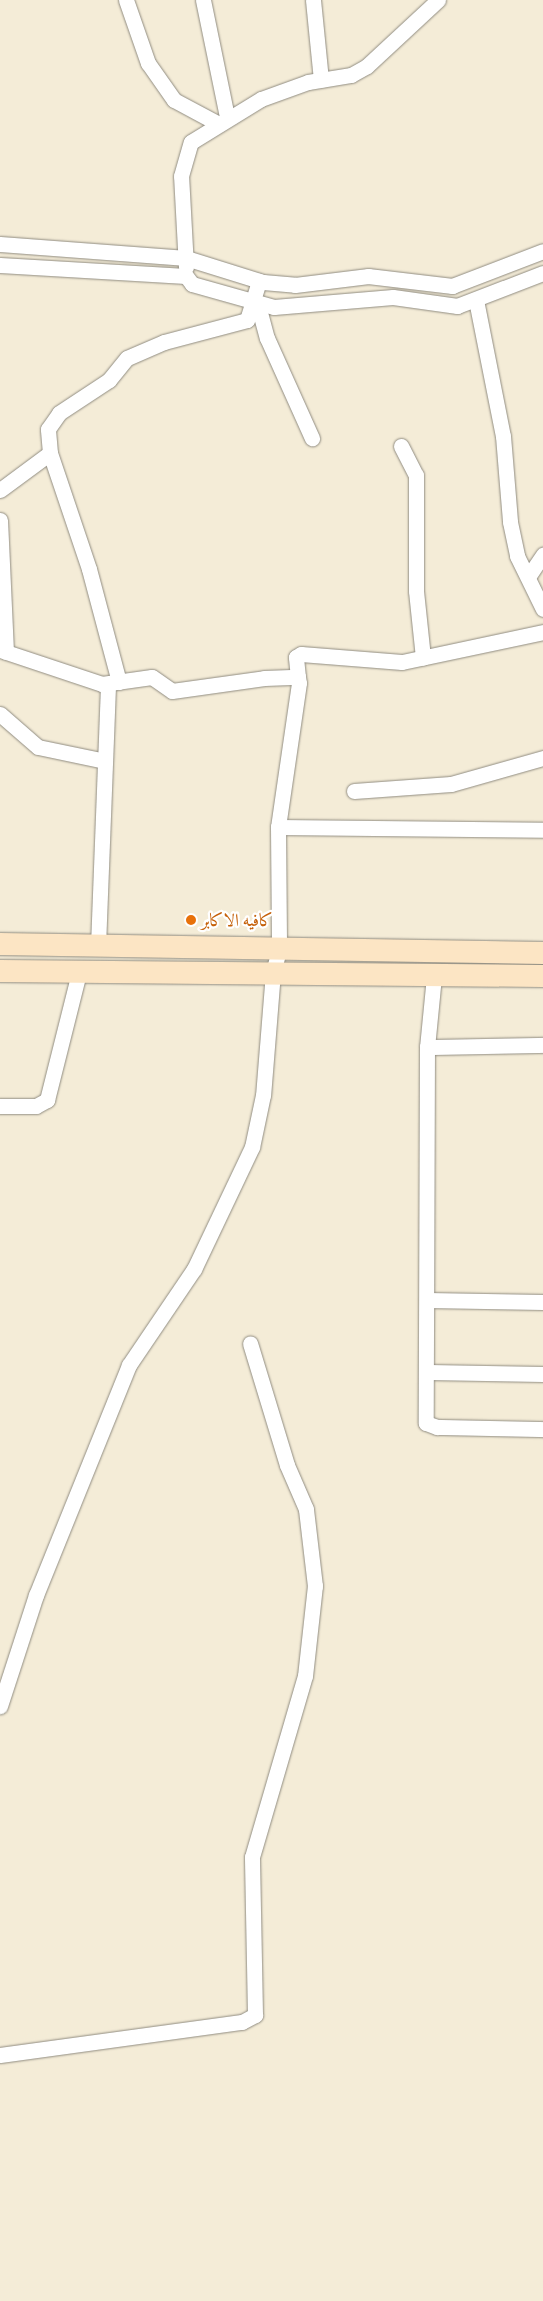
<!DOCTYPE html>
<html>
<head>
<meta charset="utf-8">
<style>
  body { margin:0 }
  #map { position:relative; width:543px; height:2301px; overflow:hidden; background:#f4ecd7; font-family:"EB Garamond",Amiri,serif }
  div>[style] { position:absolute }
  .roads { filter:drop-shadow(0 0 1px #908c81) drop-shadow(0 0 1px #908c81) }
  .minor>* { height:15px; margin:-7.5px; padding:0 7.5px; transform-origin:7.5px; border-radius:7.5px; background:#fff }
  .secondary>* { height:22px; margin:-11px; padding:0 11px; transform-origin:11px; border-radius:11px; background:#fce5c4 }
  .dots>* { width:14px; height:14px; translate:-50% -50%; box-sizing:border-box; border:2px solid #fff; border-radius:50% }
  span { translate:-50% -50%; white-space:nowrap; text-align:center; line-height:1.15; -webkit-text-stroke:4.5px #fff; paint-order:stroke }
  .food-label { font-size:18px; color:#c56008 }
  .left { translate:0 -50%; text-align:left }
</style>
</head>
<body>
<div id="map">
  <div class="roads">
    <div class="minor">
      <i style="left:126px;top:0;width:67px;rotate:70.8deg"></i>
      <i style="left:148px;top:63px;width:45px;rotate:54.9deg"></i>
      <i style="left:174px;top:100px;width:49px;rotate:28.1deg"></i>
      <i style="left:203px;top:0;width:119px;rotate:78.4deg"></i>
      <i style="left:313px;top:0;width:80px;rotate:84.3deg"></i>
      <i style="left:0;top:244px;width:187px;rotate:4.3deg"></i>
      <i style="left:186px;top:258px;width:81px;rotate:17.3deg"></i>
      <i style="left:263px;top:282px;width:32px;rotate:5deg"></i>
      <i style="left:295px;top:285px;width:74px;rotate:-7deg"></i>
      <i style="left:368px;top:276px;width:85px;rotate:6.8deg"></i>
      <i style="left:452px;top:286px;width:97px;rotate:-21deg"></i>
      <i style="left:0;top:265px;width:186px;rotate:3.4deg"></i>
      <i style="left:186px;top:276px;width:10px;rotate:53deg"></i>
      <i style="left:192px;top:284px;width:85px;rotate:15.7deg"></i>
      <i style="left:274px;top:307px;width:119px;rotate:-4.8deg"></i>
      <i style="left:393px;top:297px;width:65px;rotate:8deg"></i>
      <i style="left:457px;top:306px;width:92px;rotate:-21deg"></i>
      <i style="left:186px;top:267px;width:91px;rotate:-93.1deg"></i>
      <i style="left:181px;top:176px;width:35px;rotate:-74deg"></i>
      <i style="left:191px;top:142px;width:82px;rotate:-31.6deg"></i>
      <i style="left:261px;top:99px;width:50px;rotate:-19.9deg"></i>
      <i style="left:308px;top:82px;width:44px;rotate:-9.2deg"></i>
      <i style="left:351px;top:75px;width:18px;rotate:-29deg"></i>
      <i style="left:367px;top:66px;width:97px;rotate:-42.9deg"></i>
      <i style="left:476px;top:300px;width:139px;rotate:78.8deg"></i>
      <i style="left:503px;top:436px;width:86px;rotate:85.3deg"></i>
      <i style="left:510px;top:522px;width:35px;rotate:78deg"></i>
      <i style="left:517px;top:556px;width:59px;rotate:63.9deg"></i>
      <i style="left:258px;top:305px;width:34px;rotate:75deg"></i>
      <i style="left:267px;top:338px;width:110px;rotate:65.8deg"></i>
      <i style="left:401px;top:446px;width:33px;rotate:63deg"></i>
      <i style="left:416px;top:475px;width:116px;rotate:90deg"></i>
      <i style="left:416px;top:591px;width:67px;rotate:84deg"></i>
      <i style="left:50px;top:453px;width:122px;rotate:71.4deg"></i>
      <i style="left:89px;top:569px;width:117px;rotate:75.1deg"></i>
      <i style="left:0;top:490px;width:62px;rotate:-36.5deg"></i>
      <i style="left:50px;top:453px;width:24px;rotate:-95deg"></i>
      <i style="left:48px;top:429px;width:19px;rotate:-55deg"></i>
      <i style="left:59px;top:413px;width:60px;rotate:-33.4deg"></i>
      <i style="left:109px;top:380px;width:28px;rotate:-51deg"></i>
      <i style="left:127px;top:358px;width:40px;rotate:-23.4deg"></i>
      <i style="left:164px;top:342px;width:86px;rotate:-14.8deg"></i>
      <i style="left:247px;top:320px;width:41px;rotate:-72.9deg"></i>
      <i style="left:0;top:520px;width:132px;rotate:87.4deg"></i>
      <i style="left:528px;top:577px;width:27px;rotate:-56deg"></i>
      <i style="left:0;top:650px;width:108px;rotate:18.4deg"></i>
      <i style="left:102px;top:684px;width:50px;rotate:-8deg"></i>
      <i style="left:152px;top:677px;width:24px;rotate:35deg"></i>
      <i style="left:172px;top:691px;width:93px;rotate:-8deg"></i>
      <i style="left:264px;top:678px;width:34px;rotate:-2deg"></i>
      <i style="left:298px;top:677px;width:6px;rotate:81deg"></i>
      <i style="left:299px;top:683px;width:146px;rotate:98.3deg"></i>
      <i style="left:278px;top:827px;width:123px;rotate:89.5deg"></i>
      <i style="left:279px;top:950px;width:23px;rotate:105deg"></i>
      <i style="left:273px;top:972px;width:123px;rotate:94.6deg"></i>
      <i style="left:263px;top:1095px;width:53px;rotate:101.9deg"></i>
      <i style="left:252px;top:1147px;width:135px;rotate:115.4deg"></i>
      <i style="left:194px;top:1269px;width:116px;rotate:124.1deg"></i>
      <i style="left:129px;top:1365px;width:248px;rotate:112deg"></i>
      <i style="left:36px;top:1595px;width:117px;rotate:108deg"></i>
      <i style="left:298px;top:677px;width:20px;rotate:-96deg"></i>
      <i style="left:296px;top:657px;width:6px;rotate:-31deg"></i>
      <i style="left:301px;top:654px;width:101px;rotate:4.5deg"></i>
      <i style="left:402px;top:662px;width:144px;rotate:-12deg"></i>
      <i style="left:0;top:714px;width:50px;rotate:41deg"></i>
      <i style="left:38px;top:747px;width:68px;rotate:11.8deg"></i>
      <i style="left:354px;top:791px;width:97px;rotate:-4.1deg"></i>
      <i style="left:451px;top:784px;width:96px;rotate:-15.8deg"></i>
      <i style="left:278px;top:827px;width:265px;rotate:0.6deg"></i>
      <i style="left:98px;top:946px;width:262px;rotate:-87.8deg"></i>
      <i style="left:434px;top:976px;width:71px;rotate:95.6deg"></i>
      <i style="left:427px;top:1047px;width:376px;rotate:90.2deg"></i>
      <i style="left:426px;top:1423px;width:12px;rotate:20deg"></i>
      <i style="left:437px;top:1427px;width:106px;rotate:1.1deg"></i>
      <i style="left:427px;top:1047px;width:116px;rotate:-1deg"></i>
      <i style="left:0;top:1106px;width:36px"></i>
      <i style="left:36px;top:1106px;width:13px;rotate:-29deg"></i>
      <i style="left:47px;top:1100px;width:131px;rotate:-75.9deg"></i>
      <i style="left:427px;top:1300px;width:116px;rotate:1deg"></i>
      <i style="left:428px;top:1372px;width:115px;rotate:1deg"></i>
      <i style="left:0;top:2055px;width:244px;rotate:-7.8deg"></i>
      <i style="left:242px;top:2022px;width:15px;rotate:-28deg"></i>
      <i style="left:255px;top:2015px;width:158px;rotate:-91.1deg"></i>
      <i style="left:252px;top:1857px;width:189px;rotate:-73.7deg"></i>
      <i style="left:305px;top:1676px;width:91px;rotate:-83.7deg"></i>
      <i style="left:315px;top:1586px;width:78px;rotate:-96.7deg"></i>
      <i style="left:306px;top:1509px;width:48px;rotate:-113.4deg"></i>
      <i style="left:287px;top:1465px;width:127px;rotate:-106.9deg"></i>
    </div>
    <div class="secondary">
      <i style="left:0;top:944px;width:543px;rotate:0.95deg"></i>
      <i style="left:0;top:971px;width:543px;rotate:0.53deg"></i>
    </div>
  </div>
  <div class="dots">
    <i style="left:191px;top:920px;background:#e8710a"></i>
  </div>
  <div class="food-label">
    <span class="left" style="left:201px;top:920px">كافيه الاكابر</span>
  </div>
</div>
</body>
</html>
